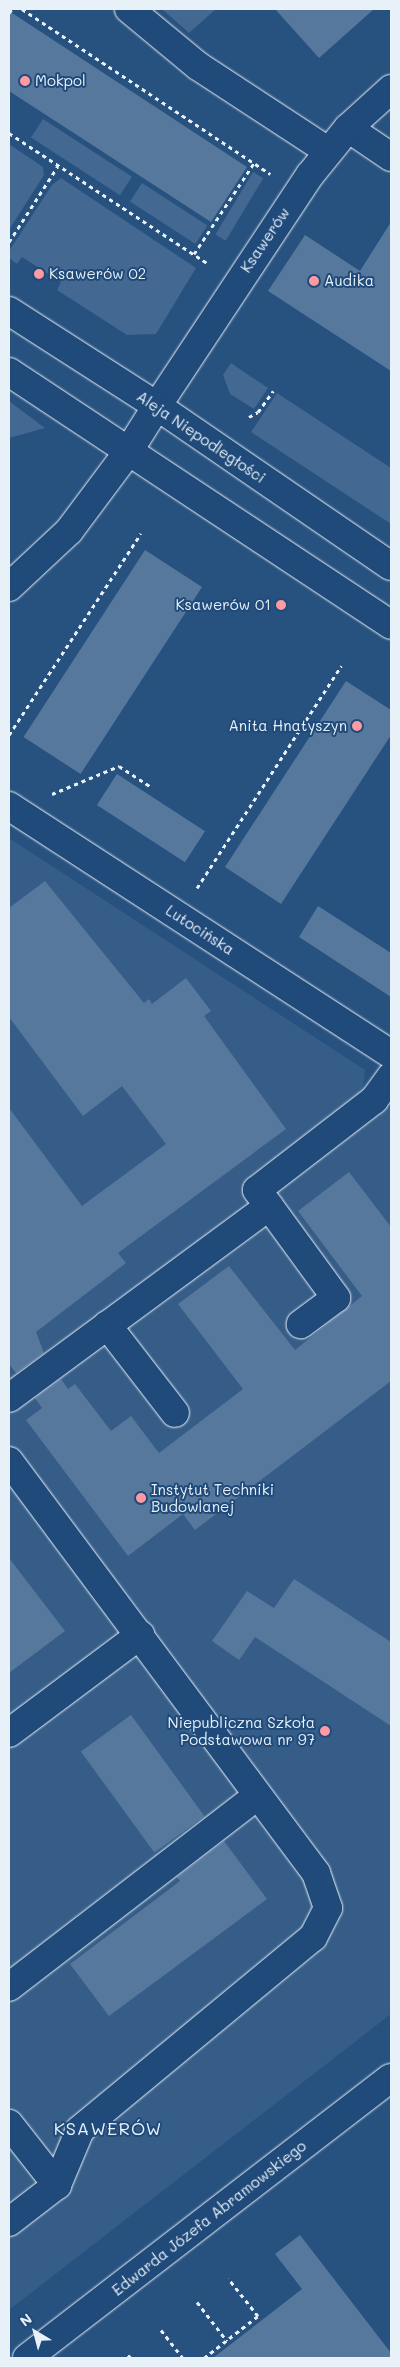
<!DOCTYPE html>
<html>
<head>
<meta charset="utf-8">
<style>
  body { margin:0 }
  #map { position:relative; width:400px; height:2367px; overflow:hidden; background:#27517f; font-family:Mali,sans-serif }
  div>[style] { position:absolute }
  .built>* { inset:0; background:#355d88 }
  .green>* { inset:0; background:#436891; transform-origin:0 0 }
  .building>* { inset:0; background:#57789d; transform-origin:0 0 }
  .path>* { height:3px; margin-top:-1.5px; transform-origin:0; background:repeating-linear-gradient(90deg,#e8f1f8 0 4px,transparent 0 8px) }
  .roads { filter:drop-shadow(0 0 1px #e8f1f8) drop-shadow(0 0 1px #e8f1f8) }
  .minor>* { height:28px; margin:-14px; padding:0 14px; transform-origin:14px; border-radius:14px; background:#1f4a7a }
  .major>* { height:28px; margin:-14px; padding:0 14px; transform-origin:14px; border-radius:14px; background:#1f4a7a }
  .dots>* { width:14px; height:14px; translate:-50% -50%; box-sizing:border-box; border:2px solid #1f4a7a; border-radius:50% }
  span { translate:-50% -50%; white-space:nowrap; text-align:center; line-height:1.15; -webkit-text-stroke:4px #1f4a7a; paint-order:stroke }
  .poi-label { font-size:15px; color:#e8f1f8 }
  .left { translate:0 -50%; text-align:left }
  .right { translate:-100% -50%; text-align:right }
  .street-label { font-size:15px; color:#e8f1f8 }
  .quarter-label { font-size:18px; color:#e8f1f8; letter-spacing:1px }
  .frame { position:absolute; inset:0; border:10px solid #e8f1f8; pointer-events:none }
  .north { position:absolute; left:10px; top:2307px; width:50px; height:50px; -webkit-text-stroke:4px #1f4a7a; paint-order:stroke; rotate:323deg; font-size:14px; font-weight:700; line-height:20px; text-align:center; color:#e8f1f8 }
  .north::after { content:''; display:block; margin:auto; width:18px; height:22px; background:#e8f1f8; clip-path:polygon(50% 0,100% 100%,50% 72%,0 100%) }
</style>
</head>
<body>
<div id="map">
  <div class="built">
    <i style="clip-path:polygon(9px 838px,365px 1070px,363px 1091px,391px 1109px,391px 2014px,9px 2310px)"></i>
  </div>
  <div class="green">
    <i style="clip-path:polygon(162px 9px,216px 9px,189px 33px)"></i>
    <i style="left:43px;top:119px;width:106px;height:22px;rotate:33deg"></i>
    <i style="clip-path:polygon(9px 144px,43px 167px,44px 175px,9px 230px)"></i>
    <i style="left:253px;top:172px;width:12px;height:73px;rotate:31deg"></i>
    <i style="clip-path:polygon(61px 178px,196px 268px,156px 334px,127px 335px,57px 290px,61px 282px,22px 257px,17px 264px,9px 258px,9px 251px,52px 185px)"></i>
    <i style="left:142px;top:183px;width:78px;height:22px;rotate:33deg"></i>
    <i style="clip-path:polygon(231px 363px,268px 388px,254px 409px,230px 394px,223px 375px)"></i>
    <i style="clip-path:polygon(277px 393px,391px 468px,391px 524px,251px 432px)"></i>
    <i style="clip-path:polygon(9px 401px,45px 428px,9px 438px)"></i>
  </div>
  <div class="building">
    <i style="clip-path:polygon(275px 9px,374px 9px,319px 58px)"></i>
    <i style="clip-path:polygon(9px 11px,247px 167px,211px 222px,9px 91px)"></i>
    <i style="clip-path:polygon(391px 222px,391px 371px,268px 291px,305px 235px,360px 271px)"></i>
    <i style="left:145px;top:550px;width:68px;height:223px;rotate:33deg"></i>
    <i style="clip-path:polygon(346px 681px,391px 710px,391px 735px,281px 904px,225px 867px)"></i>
    <i style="left:117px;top:774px;width:105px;height:37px;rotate:33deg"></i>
    <i style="clip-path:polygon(45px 881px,144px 1003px,149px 999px,152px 1004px,186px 978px,211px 1011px,204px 1016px,286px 1129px,118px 1253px,126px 1263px,36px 1332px,44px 1353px,16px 1373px,9px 1364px,9px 1108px,82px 1206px,166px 1144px,122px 1086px,83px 1116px,9px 1017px,9px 908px)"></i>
    <i style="clip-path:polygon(318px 906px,391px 953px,391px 997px,299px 937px)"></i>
    <i style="clip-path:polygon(349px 1172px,391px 1227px,391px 1381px,195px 1530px,183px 1514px,128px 1556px,26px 1420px,42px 1408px,35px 1398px,61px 1379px,68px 1389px,75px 1384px,111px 1431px,131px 1416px,159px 1453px,243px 1389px,178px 1304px,229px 1266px,295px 1350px,362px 1296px,298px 1211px)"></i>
    <i style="clip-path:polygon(9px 1558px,65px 1631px,9px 1673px)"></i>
    <i style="clip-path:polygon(294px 1579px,391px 1642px,391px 1726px,255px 1637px,239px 1660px,212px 1641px,247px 1591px,274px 1608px)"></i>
    <i style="left:131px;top:1715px;width:125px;height:62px;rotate:54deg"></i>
    <i style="clip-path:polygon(224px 1841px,267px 1899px,109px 2016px,70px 1964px,180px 1881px,177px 1877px)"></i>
    <i style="clip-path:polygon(300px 2235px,391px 2353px,391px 2358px,213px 2358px,302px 2289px,275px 2254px)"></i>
  </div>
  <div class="path">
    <i style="left:22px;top:9px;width:298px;rotate:33.6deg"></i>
    <i style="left:9px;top:13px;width:5px;rotate:-53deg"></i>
    <i style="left:9px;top:133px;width:237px;rotate:33.3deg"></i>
    <i style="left:9px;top:242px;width:90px;rotate:-57.2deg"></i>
    <i style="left:194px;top:254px;width:109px;rotate:-56.6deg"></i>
    <i style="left:249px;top:417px;width:10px;rotate:-29deg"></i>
    <i style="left:258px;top:412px;width:26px;rotate:-54deg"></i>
    <i style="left:9px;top:735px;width:241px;rotate:-56.8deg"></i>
    <i style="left:52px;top:794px;width:73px;rotate:-22.7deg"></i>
    <i style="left:119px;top:766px;width:37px;rotate:33deg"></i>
    <i style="left:197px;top:888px;width:265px;rotate:-57deg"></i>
    <i style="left:197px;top:2302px;width:49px;rotate:52.4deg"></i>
    <i style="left:161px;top:2330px;width:36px;rotate:52deg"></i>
    <i style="left:128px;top:2355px;width:4px;rotate:45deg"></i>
    <i style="left:204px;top:2358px;width:68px;rotate:-37.9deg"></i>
    <i style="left:258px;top:2316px;width:48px;rotate:-128.3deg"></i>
  </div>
  <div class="roads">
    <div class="minor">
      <i style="left:129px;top:9px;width:89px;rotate:39.6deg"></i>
      <i style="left:198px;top:66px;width:155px;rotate:33.2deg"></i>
      <i style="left:348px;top:128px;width:52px;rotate:34deg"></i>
      <i style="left:157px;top:406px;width:277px;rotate:-56.5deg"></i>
      <i style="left:310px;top:175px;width:60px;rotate:-51deg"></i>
      <i style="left:348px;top:128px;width:58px;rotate:-42.2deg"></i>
      <i style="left:9px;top:587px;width:82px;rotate:-43deg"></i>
      <i style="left:69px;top:531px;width:99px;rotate:-53.2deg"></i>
      <i style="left:9px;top:806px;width:455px;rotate:33deg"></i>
      <i style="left:269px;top:1206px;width:114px;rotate:53.9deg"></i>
      <i style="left:336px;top:1298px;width:44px;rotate:143.4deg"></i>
      <i style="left:107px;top:1325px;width:111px;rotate:52.3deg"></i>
      <i style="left:9px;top:1398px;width:323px;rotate:-36.4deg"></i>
      <i style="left:269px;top:1206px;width:20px;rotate:-127deg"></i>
      <i style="left:257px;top:1190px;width:148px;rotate:-37.6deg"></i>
      <i style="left:374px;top:1100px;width:29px;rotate:-54deg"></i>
      <i style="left:9px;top:1461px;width:514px;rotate:53.31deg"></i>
      <i style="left:316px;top:1873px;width:37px;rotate:71deg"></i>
      <i style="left:328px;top:1908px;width:33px;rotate:117deg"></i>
      <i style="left:313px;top:1937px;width:303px;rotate:140.4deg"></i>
      <i style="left:80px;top:2130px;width:60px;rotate:112.7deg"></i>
      <i style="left:57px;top:2185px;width:61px;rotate:142.4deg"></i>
      <i style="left:9px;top:1733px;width:164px;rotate:-36.8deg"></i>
      <i style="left:9px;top:1987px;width:313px;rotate:-37.6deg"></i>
      <i style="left:9px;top:2124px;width:78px;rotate:51.8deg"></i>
      <i style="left:27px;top:2358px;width:459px;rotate:-37.6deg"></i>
    </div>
    <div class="major">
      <i style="left:9px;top:311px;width:176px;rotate:32.7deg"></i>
      <i style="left:157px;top:406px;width:283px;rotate:34.4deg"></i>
      <i style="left:9px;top:372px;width:458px;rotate:33.5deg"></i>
      <i style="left:128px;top:452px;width:54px;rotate:-57.8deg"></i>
    </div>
  </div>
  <div class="dots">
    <i style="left:25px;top:81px;background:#ff9aa2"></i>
    <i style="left:39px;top:274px;background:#ff9aa2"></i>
    <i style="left:314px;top:281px;background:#ff9aa2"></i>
    <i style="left:281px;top:605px;background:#ff9aa2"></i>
    <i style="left:357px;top:726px;background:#ff9aa2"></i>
    <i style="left:141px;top:1498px;background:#ff9aa2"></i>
    <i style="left:325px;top:1731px;background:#ff9aa2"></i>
  </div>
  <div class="poi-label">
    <span class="left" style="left:35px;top:81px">Mokpol</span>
    <span class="left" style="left:49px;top:274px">Ksawerów 02</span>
    <span class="left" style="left:324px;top:281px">Audika</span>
    <span class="right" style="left:271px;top:605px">Ksawerów 01</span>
    <span class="right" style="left:347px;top:726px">Anita Hnatyszyn</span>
    <span class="left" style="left:151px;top:1498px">Instytut Techniki<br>Budowlanej</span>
    <span class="right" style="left:315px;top:1731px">Niepubliczna Szkoła<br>Podstawowa nr 97</span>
  </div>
  <div class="street-label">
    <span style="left:265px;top:240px;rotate:-56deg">Ksawerów</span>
    <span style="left:201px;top:437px;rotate:34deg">Aleja Niepodległości</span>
    <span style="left:200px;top:930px;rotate:33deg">Lutocińska</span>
    <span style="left:209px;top:2218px;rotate:-38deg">Edwarda Józefa Abramowskiego</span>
  </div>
  <div class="quarter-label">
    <span style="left:108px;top:2128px">KSAWERÓW</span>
  </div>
  <div class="frame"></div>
  <div class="north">N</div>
</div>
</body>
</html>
